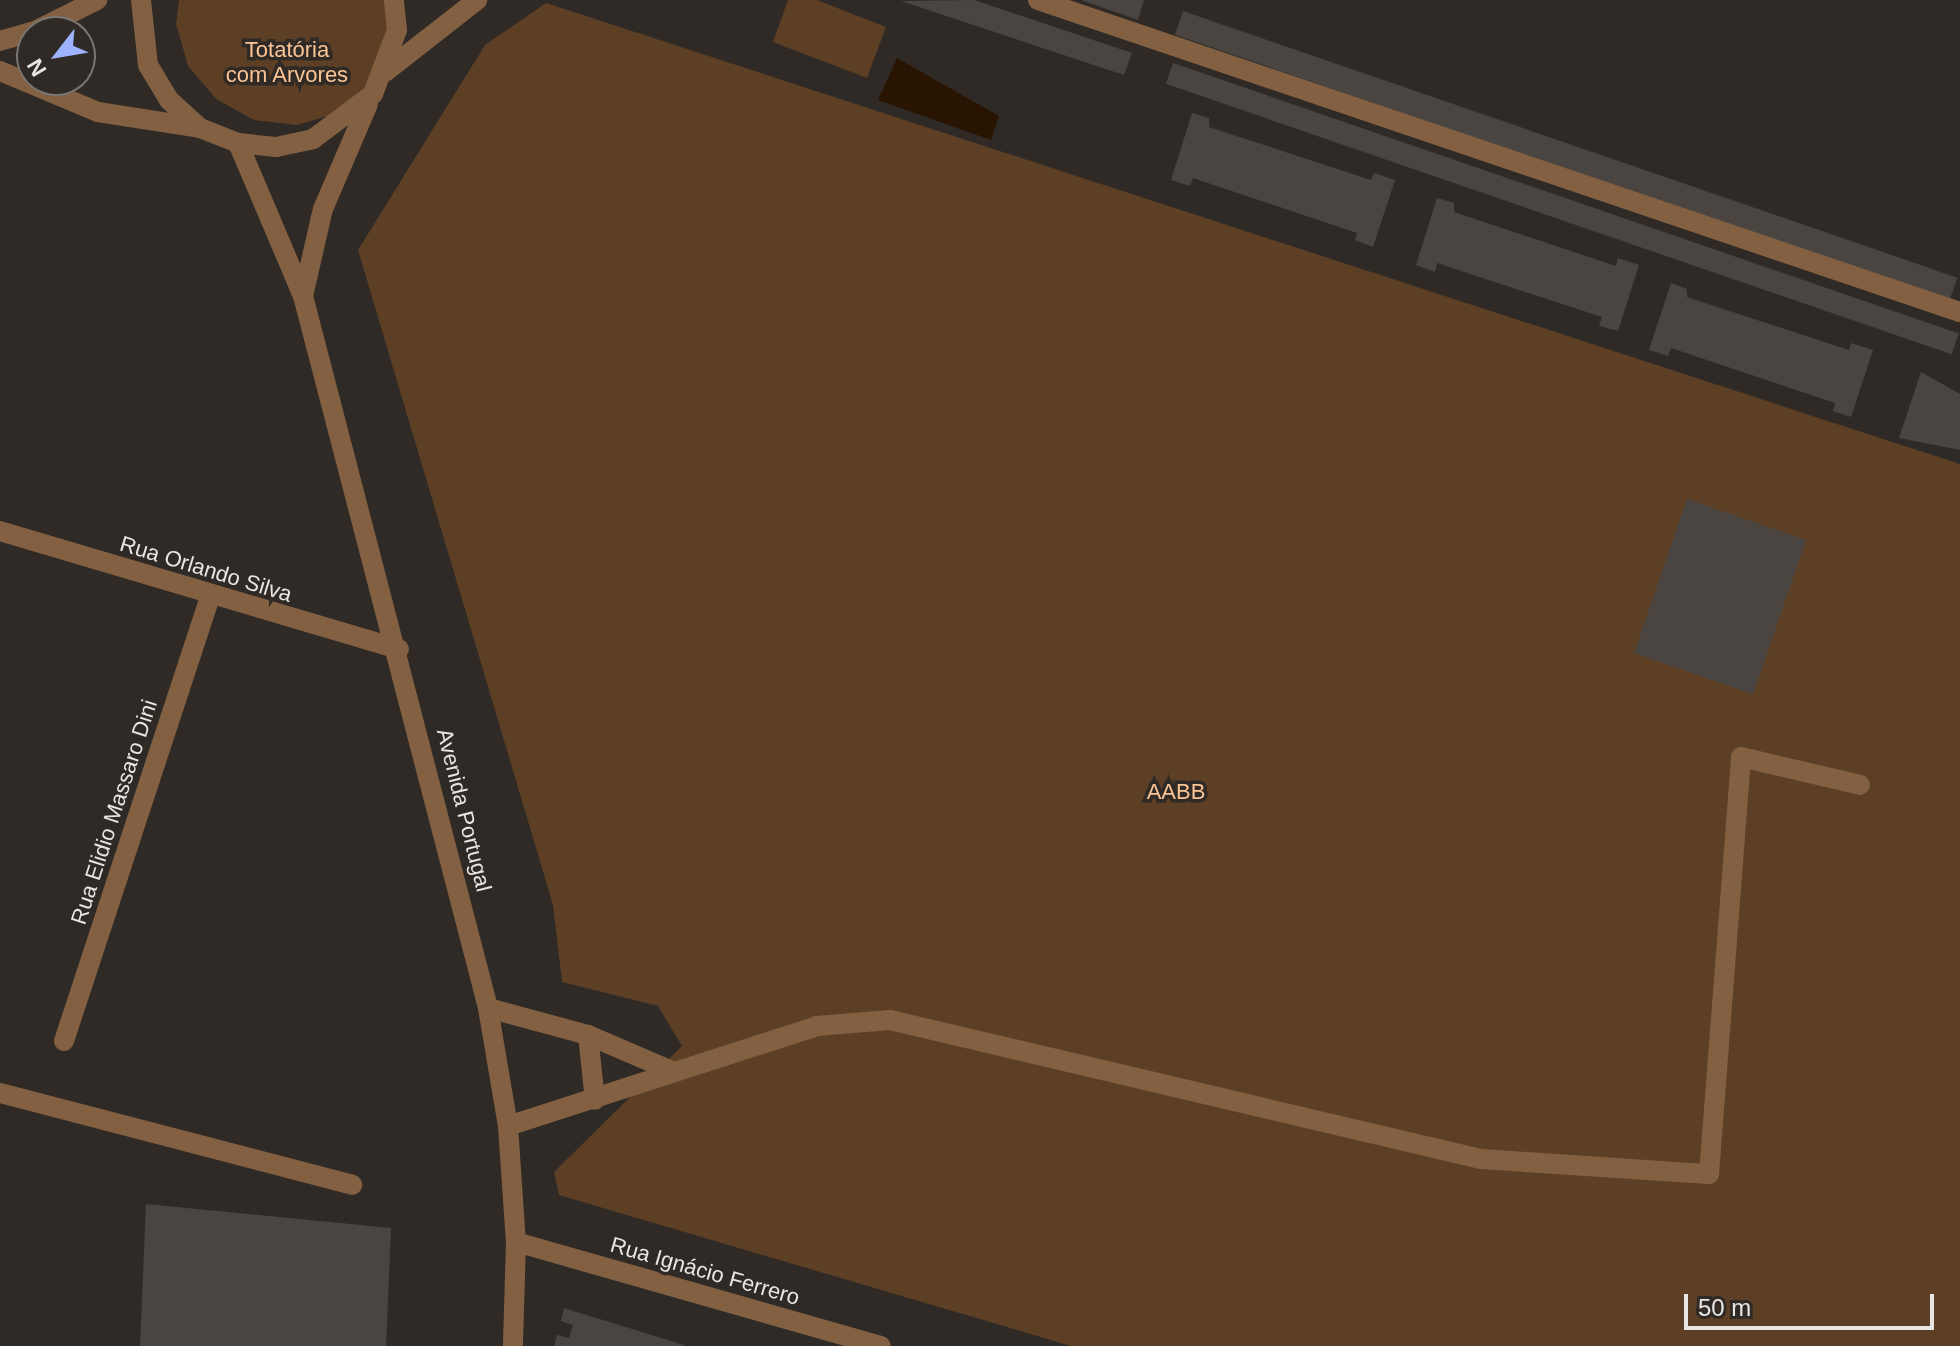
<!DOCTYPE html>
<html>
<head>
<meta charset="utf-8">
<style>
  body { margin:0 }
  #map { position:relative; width:1960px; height:1346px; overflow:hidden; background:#2f2a25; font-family:Arial,sans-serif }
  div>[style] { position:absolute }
  .green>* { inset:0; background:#5d3f25 }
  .water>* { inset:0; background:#291401 }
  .building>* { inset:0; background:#4a4540; transform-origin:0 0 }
  .minor>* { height:20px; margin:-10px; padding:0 10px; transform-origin:10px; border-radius:10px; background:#836042 }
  span { translate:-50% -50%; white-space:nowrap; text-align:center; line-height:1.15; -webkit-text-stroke:7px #2f2a25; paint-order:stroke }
  .park-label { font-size:22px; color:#fac394 }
  .street-label { font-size:22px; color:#e9e5e2 }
  .north { position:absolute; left:16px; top:16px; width:80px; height:80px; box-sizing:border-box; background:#2f2a25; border:2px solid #797571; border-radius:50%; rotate:239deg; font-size:22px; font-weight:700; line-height:32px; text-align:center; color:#e9e5e2 }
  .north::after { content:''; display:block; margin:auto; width:28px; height:36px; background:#9eb3fd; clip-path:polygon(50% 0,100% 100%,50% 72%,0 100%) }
  .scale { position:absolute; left:1684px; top:1294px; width:250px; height:36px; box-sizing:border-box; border:4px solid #e9e5e2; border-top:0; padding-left:10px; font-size:24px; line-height:28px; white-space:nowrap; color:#e9e5e2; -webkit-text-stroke:6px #2f2a25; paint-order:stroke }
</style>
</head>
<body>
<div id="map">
  <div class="green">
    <i style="clip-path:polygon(179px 0,395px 0,372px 86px,338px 113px,297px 125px,254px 120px,216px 99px,188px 66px,176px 24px)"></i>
    <i style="clip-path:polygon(788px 0,817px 0,886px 27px,867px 78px,773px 42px)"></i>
    <i style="clip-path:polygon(546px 3px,1960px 464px,1960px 1346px,1071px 1346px,559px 1195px,554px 1172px,682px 1046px,658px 1006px,562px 982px,553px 905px,358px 250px,485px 45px)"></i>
  </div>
  <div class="water">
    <i style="clip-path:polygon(897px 58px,999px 116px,991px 140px,878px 100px)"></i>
  </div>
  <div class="building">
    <i style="clip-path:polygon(974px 0,1132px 53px,1124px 75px,901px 1px)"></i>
    <i style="clip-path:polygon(1081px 0,1144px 0,1138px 20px)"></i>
    <i style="left:1183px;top:11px;width:819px;height:25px;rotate:19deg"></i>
    <i style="left:1173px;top:63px;width:831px;height:22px;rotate:19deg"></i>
    <i style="clip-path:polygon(1192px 113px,1209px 118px,1209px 127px,1371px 180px,1374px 173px,1395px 180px,1373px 247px,1355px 240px,1357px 233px,1193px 178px,1190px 186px,1171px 180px)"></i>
    <i style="clip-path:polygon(1437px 198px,1454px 203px,1454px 212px,1616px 266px,1618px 258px,1639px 265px,1618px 331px,1599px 326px,1602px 317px,1437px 263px,1435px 272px,1416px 265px)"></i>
    <i style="clip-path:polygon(1671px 283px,1687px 289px,1687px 297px,1849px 350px,1851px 343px,1873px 350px,1851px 417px,1833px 411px,1835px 403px,1671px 348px,1668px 356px,1649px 350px)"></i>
    <i style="clip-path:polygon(1921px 372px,1960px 394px,1960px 450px,1899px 438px)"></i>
    <i style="left:1687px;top:499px;width:126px;height:163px;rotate:19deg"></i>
    <i style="clip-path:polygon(146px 1204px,391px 1228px,386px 1346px,140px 1346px)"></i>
    <i style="clip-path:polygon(564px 1308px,684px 1345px,684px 1346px,554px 1346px,557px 1335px,569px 1338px,573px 1325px,561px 1321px)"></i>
  </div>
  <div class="minor">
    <i style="left:141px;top:0;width:65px;rotate:83.9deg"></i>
    <i style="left:148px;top:65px;width:41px;rotate:59deg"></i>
    <i style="left:169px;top:100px;width:42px;rotate:42.1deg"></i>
    <i style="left:200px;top:128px;width:41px;rotate:21.5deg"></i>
    <i style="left:238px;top:143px;width:38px;rotate:6deg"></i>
    <i style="left:276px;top:147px;width:38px;rotate:-12deg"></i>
    <i style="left:313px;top:139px;width:75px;rotate:-36.9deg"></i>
    <i style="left:373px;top:94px;width:68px;rotate:-69.4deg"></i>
    <i style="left:397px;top:30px;width:30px;rotate:-96deg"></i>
    <i style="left:1038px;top:0;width:973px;rotate:18.7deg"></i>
    <i style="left:33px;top:32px;width:72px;rotate:-26.6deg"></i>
    <i style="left:0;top:41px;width:33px;rotate:-16deg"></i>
    <i style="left:0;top:71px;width:106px;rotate:22.7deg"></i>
    <i style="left:98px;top:112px;width:103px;rotate:8.9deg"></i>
    <i style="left:385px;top:72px;width:117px;rotate:-38deg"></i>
    <i style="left:238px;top:143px;width:166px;rotate:67deg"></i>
    <i style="left:303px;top:296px;width:736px;rotate:75.43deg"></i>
    <i style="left:488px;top:1008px;width:120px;rotate:80.4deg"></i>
    <i style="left:508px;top:1126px;width:116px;rotate:86.1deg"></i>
    <i style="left:516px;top:1242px;width:104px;rotate:91.7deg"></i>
    <i style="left:303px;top:296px;width:89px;rotate:-77.1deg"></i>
    <i style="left:323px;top:209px;width:114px;rotate:-66.8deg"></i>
    <i style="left:0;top:531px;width:416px;rotate:16.5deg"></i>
    <i style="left:488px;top:1008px;width:104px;rotate:15.1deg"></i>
    <i style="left:588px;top:1035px;width:65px;rotate:83.9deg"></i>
    <i style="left:588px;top:1035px;width:91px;rotate:23.2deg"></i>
    <i style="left:64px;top:1041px;width:467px;rotate:-71.8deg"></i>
    <i style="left:0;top:1093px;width:364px;rotate:14.6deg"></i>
    <i style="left:508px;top:1126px;width:325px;rotate:-17.9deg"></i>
    <i style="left:817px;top:1026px;width:73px;rotate:-4.7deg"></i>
    <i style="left:890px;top:1020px;width:607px;rotate:13.24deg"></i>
    <i style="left:1481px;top:1159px;width:228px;rotate:3.8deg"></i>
    <i style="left:1709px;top:1174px;width:418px;rotate:-85.6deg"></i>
    <i style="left:1741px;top:757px;width:122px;rotate:13.2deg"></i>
    <i style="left:516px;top:1242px;width:379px;rotate:15.9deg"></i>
  </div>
  <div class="park-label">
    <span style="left:287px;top:62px">Totatória<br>com Arvores</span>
    <span style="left:1176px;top:792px">AABB</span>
  </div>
  <div class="street-label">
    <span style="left:206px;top:569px;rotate:17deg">Rua Orlando Silva</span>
    <span style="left:464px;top:810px;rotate:76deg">Avenida Portugal</span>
    <span style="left:114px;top:812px;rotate:-72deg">Rua Elidio Massaro Dini</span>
    <span style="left:705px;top:1271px;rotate:16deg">Rua Ignácio Ferrero</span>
  </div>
  <div class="north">N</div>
  <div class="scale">50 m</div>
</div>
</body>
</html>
